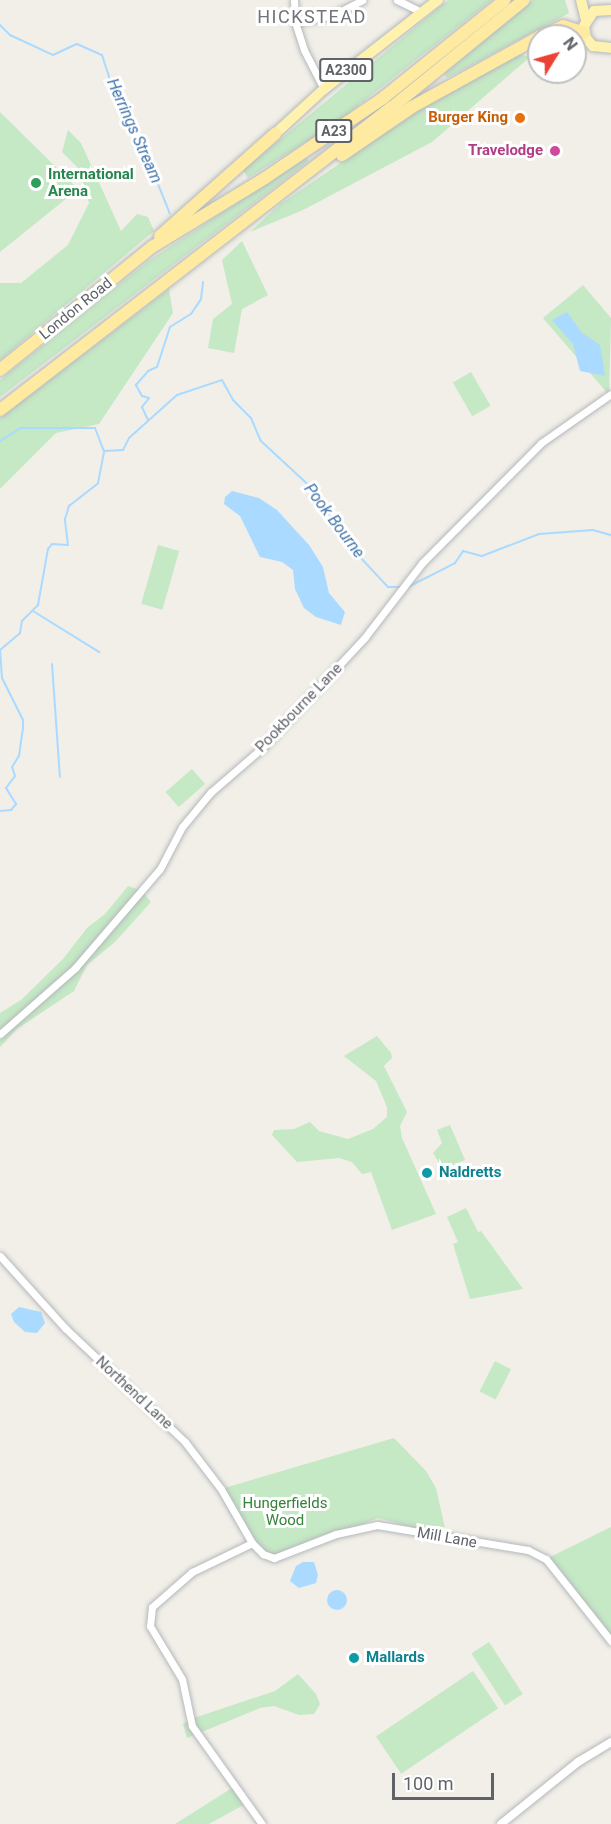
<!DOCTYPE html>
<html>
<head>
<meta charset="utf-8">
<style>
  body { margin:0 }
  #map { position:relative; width:611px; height:1824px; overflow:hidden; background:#f1efe8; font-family:Roboto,sans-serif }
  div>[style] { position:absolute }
  .green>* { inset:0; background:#c5e8c5; transform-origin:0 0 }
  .water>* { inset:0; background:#aadaff }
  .round { border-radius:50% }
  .stream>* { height:2px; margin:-1px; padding:0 1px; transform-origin:1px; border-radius:1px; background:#aadaff }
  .roads { filter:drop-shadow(0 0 2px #b5b8bc) drop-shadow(0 0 2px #b5b8bc) }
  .minor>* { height:7px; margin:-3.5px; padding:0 3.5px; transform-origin:3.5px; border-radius:3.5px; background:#fff }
  .tertiary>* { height:8px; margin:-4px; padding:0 4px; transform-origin:4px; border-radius:4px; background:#fff }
  .primary>* { height:10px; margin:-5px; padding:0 5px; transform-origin:5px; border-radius:5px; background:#fff2af }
  .trunk>* { height:12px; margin:-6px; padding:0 6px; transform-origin:6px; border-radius:6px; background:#feeaa1 }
  .dots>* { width:16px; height:16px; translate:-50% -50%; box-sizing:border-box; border:3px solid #fff; border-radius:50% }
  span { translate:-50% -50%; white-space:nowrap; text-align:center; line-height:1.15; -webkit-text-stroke:6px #fff; paint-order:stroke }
  .shield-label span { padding:2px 4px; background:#fff; border:2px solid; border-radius:4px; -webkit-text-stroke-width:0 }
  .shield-label { font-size:14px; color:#5f6368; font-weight:700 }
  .food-label { font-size:15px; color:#c56008; font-weight:700 }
  .right { translate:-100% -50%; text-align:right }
  .hotel-label { font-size:15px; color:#b23c85; font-weight:700 }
  .leisure-label { font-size:15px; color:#27864d; font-weight:700 }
  .left { translate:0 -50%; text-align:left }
  .street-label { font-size:15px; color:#5f6368 }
  .culture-label { font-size:15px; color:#0d838f; font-weight:700 }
  .park-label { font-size:15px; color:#348238 }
  .water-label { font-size:16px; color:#4174aa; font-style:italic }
  .quarter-label { font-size:18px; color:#70757a; letter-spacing:1.5px }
  .north { position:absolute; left:527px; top:24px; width:60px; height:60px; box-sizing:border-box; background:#fff; border:2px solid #bfc1c3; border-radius:50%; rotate:53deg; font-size:16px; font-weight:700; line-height:24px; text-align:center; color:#5f6368 }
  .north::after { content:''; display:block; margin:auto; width:21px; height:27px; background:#ea4335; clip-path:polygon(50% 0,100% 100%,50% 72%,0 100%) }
  .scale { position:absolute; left:392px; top:1773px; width:102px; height:27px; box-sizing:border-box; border:3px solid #5f6368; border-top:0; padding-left:8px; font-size:18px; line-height:21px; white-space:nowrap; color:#5f6368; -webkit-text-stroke:4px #fff; paint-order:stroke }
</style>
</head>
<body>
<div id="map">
  <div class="green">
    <i style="clip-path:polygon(448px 0,492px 0,336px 123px,248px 178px,243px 170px)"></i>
    <i style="clip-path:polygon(533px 0,565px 0,569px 13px,447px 78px,444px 74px)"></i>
    <i style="clip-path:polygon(518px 54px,530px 57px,432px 142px,303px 210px,250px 232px,279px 205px,415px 112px)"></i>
    <i style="clip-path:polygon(0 112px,74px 185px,72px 194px,0 252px)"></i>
    <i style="clip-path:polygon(68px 130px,81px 143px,121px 231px,137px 214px,148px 217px,154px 231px,0 360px,0 283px,21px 283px,68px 245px,89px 203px,79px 169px,62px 152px)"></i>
    <i style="clip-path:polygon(306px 158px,309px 161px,0 397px,0 380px,148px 261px)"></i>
    <i style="clip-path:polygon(242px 241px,268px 295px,242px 309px,234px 353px,208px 348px,213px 319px,232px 304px,222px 260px)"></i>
    <i style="clip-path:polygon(583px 285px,611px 318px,609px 395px,543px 318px)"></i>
    <i style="clip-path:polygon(169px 289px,173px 313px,99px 424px,56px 433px,0 489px,0 418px)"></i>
    <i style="left:471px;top:372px;width:39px;height:21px;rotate:60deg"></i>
    <i style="left:158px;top:545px;width:22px;height:61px;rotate:16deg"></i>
    <i style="left:192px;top:769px;width:20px;height:35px;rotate:49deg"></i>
    <i style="clip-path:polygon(128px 886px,142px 891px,151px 902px,115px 942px,87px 965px,74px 991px,17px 1029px,0 1047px,0 1013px,21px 1000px,63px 959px,87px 928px,105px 914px)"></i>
    <i style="clip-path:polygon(377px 1036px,391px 1053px,392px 1058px,384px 1066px,407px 1112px,400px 1126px,402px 1138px,436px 1214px,392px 1230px,371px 1172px,362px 1174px,352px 1162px,339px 1158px,297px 1162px,272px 1135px,274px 1130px,294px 1129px,310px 1122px,319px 1131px,348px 1139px,373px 1129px,387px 1117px,387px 1107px,376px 1081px,344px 1056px)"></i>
    <i style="clip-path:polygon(450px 1125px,465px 1160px,443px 1169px,433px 1153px,442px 1143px,437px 1130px)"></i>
    <i style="clip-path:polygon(466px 1208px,478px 1232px,481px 1231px,523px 1289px,470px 1299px,453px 1244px,458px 1242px,447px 1217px)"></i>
    <i style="left:495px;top:1361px;width:18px;height:34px;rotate:27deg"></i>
    <i style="clip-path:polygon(394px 1438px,426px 1471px,436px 1488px,447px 1537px,378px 1518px,274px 1558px,263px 1554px,221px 1489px)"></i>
    <i style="clip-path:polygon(611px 1527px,611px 1641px,546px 1559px)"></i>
    <i style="left:489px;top:1642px;width:62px;height:21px;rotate:57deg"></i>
    <i style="left:473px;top:1671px;width:45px;height:117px;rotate:56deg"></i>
    <i style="clip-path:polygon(298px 1674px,316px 1694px,320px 1704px,314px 1714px,299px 1715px,274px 1706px,260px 1708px,187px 1738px,183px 1724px,191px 1719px,275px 1691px)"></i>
    <i style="clip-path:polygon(232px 1788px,247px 1803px,209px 1824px,175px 1824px)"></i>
  </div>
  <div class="water">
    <i style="clip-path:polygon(567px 312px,582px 333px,600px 345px,605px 376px,580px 371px,573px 344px,552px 320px)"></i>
    <i style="clip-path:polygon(232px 491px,259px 498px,277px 510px,309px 545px,323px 567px,329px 593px,345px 612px,341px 625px,316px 617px,304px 608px,295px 589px,293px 570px,282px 562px,260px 557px,240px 516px,224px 504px,225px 497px)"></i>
    <i style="clip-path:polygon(19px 1307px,41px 1312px,45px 1323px,37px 1333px,25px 1332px,14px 1322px,11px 1314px)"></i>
    <i style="clip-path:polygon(303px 1562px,314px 1562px,318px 1575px,316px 1583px,299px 1588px,290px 1581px,296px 1566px)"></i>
    <i class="round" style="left:327px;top:1590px;width:20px;height:20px"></i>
  </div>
  <div class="stream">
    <i style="left:0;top:25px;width:14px;rotate:45deg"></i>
    <i style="left:10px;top:35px;width:47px;rotate:24.9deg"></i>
    <i style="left:53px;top:55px;width:26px;rotate:-25deg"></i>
    <i style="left:77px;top:44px;width:27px;rotate:24deg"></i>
    <i style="left:102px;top:55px;width:39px;rotate:72deg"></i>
    <i style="left:114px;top:92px;width:45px;rotate:66.3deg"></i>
    <i style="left:132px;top:133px;width:15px;rotate:48deg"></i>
    <i style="left:142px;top:144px;width:75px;rotate:68.2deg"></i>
    <i style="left:148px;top:420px;width:14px;rotate:-115deg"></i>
    <i style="left:142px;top:407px;width:11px;rotate:-52deg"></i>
    <i style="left:149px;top:398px;width:7px;rotate:-164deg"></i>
    <i style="left:142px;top:396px;width:13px;rotate:-119deg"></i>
    <i style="left:136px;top:385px;width:18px;rotate:-49deg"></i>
    <i style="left:148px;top:371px;width:10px;rotate:-24deg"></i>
    <i style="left:157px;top:367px;width:42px;rotate:-72deg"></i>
    <i style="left:170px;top:327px;width:25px;rotate:-32deg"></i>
    <i style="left:191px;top:314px;width:18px;rotate:-56deg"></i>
    <i style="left:201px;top:299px;width:17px;rotate:-83deg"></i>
    <i style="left:0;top:441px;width:25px;rotate:-32deg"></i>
    <i style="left:21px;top:428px;width:74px"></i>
    <i style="left:95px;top:428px;width:25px;rotate:69deg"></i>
    <i style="left:104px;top:451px;width:19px;rotate:-3deg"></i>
    <i style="left:123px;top:450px;width:13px;rotate:-63deg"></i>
    <i style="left:129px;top:438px;width:64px;rotate:-41.9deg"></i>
    <i style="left:177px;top:395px;width:47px;rotate:-18.4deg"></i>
    <i style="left:222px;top:380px;width:23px;rotate:61deg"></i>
    <i style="left:233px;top:400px;width:25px;rotate:45deg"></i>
    <i style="left:251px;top:418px;width:25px;rotate:67deg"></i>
    <i style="left:261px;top:441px;width:75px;rotate:42.8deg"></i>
    <i style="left:316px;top:492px;width:58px;rotate:59deg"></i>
    <i style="left:346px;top:542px;width:62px;rotate:47deg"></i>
    <i style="left:388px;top:587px;width:12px"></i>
    <i style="left:406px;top:588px;width:55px;rotate:-27deg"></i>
    <i style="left:455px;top:563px;width:14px;rotate:-56deg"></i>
    <i style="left:463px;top:551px;width:20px;rotate:15deg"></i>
    <i style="left:482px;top:556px;width:61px;rotate:-21.1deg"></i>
    <i style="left:539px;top:534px;width:54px;rotate:-4.2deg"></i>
    <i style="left:593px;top:530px;width:19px;rotate:16deg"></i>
    <i style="left:33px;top:611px;width:78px;rotate:31.8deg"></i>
    <i style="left:52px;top:664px;width:113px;rotate:86deg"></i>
    <i style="left:0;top:811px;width:11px;rotate:-5deg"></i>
    <i style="left:11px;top:810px;width:8px;rotate:-50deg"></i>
    <i style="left:16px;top:804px;width:19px;rotate:-122deg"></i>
    <i style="left:6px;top:788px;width:15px;rotate:-53deg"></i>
    <i style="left:15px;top:776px;width:9px;rotate:-108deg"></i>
    <i style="left:12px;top:767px;width:13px;rotate:-58deg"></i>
    <i style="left:19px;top:756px;width:27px;rotate:-82deg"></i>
    <i style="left:23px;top:729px;width:9px;rotate:-90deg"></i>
    <i style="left:23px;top:720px;width:47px;rotate:-116.6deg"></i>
    <i style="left:2px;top:678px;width:28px;rotate:-94deg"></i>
    <i style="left:0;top:650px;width:26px;rotate:-40deg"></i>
    <i style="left:20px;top:633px;width:12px;rotate:-81deg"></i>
    <i style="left:22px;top:621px;width:23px;rotate:-45deg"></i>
    <i style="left:38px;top:605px;width:57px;rotate:-79.9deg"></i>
    <i style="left:48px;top:549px;width:6px;rotate:-51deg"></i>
    <i style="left:52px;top:544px;width:16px;rotate:4deg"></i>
    <i style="left:68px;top:545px;width:26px;rotate:-97deg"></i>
    <i style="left:65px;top:519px;width:14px;rotate:-73deg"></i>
    <i style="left:69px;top:506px;width:37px;rotate:-38deg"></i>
    <i style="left:98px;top:483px;width:33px;rotate:-79deg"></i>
  </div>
  <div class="roads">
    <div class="minor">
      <i style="left:294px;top:0;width:22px;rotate:87deg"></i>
      <i style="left:295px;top:22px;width:29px;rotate:72deg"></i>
      <i style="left:304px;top:50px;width:44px;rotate:62.9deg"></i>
      <i style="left:397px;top:0;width:28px;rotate:26deg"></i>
      <i style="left:295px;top:22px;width:39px;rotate:-10deg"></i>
      <i style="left:333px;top:15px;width:33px;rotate:-27deg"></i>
      <i style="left:0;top:1034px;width:100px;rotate:-41.3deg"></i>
      <i style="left:75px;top:968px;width:130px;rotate:-49.4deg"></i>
      <i style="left:160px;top:869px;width:47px;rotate:-62.4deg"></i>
      <i style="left:182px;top:827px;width:45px;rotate:-50.4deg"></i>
      <i style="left:211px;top:792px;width:67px;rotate:-40.8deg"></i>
      <i style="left:262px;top:748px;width:151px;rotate:-47.1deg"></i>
      <i style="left:365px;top:637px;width:93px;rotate:-52.4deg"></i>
      <i style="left:422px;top:563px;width:169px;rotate:-45.2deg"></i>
      <i style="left:541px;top:443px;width:85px;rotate:-35deg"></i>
      <i style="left:0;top:1256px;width:97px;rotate:47.9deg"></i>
      <i style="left:65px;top:1328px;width:166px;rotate:43.5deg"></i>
      <i style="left:185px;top:1442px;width:59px;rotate:52.5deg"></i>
      <i style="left:221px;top:1489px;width:62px;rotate:60.1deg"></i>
      <i style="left:252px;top:1543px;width:16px;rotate:45deg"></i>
      <i style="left:263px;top:1554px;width:12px;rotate:20deg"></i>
      <i style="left:274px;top:1558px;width:66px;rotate:-21.2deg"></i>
      <i style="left:336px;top:1534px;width:42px;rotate:-12.4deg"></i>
      <i style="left:377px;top:1525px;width:153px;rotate:9.4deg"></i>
      <i style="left:528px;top:1550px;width:20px;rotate:27deg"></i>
      <i style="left:546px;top:1559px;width:105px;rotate:51.6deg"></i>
      <i style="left:252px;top:1543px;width:67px;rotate:154.2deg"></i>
      <i style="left:192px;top:1572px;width:53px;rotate:138.8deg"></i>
      <i style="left:152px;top:1607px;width:19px;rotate:96deg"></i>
      <i style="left:150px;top:1626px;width:62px;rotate:58.9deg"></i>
      <i style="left:182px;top:1679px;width:48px;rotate:78deg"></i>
      <i style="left:192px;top:1726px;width:120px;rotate:54.5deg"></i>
    </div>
    <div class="tertiary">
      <i style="left:501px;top:1824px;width:99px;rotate:-38.8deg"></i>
      <i style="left:578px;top:1762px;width:39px;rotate:-31deg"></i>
    </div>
    <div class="primary">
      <i style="left:581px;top:0;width:21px;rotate:76deg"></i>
      <i style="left:611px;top:10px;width:17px;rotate:177deg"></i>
      <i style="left:594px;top:11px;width:18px;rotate:124deg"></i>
      <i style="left:584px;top:26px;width:12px;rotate:81deg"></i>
      <i style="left:586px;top:38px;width:11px;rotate:49deg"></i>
      <i style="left:593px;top:46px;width:18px;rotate:6deg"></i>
      <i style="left:275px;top:134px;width:67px;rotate:-42.6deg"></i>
      <i style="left:324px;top:89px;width:145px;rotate:-38deg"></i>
    </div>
    <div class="trunk">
      <i style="left:540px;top:36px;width:25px;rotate:-23deg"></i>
      <i style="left:563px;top:26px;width:22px;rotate:18deg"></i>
      <i style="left:342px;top:155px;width:85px;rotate:-34.4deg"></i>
      <i style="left:412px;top:107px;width:145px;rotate:-28.9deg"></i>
      <i style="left:160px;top:236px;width:154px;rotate:-41.6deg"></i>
      <i style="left:0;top:370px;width:196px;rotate:-39deg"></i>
      <i style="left:152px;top:247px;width:132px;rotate:-31.4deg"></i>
      <i style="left:265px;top:178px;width:143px;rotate:-34.1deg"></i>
      <i style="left:383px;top:98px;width:156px;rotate:-38.8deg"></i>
      <i style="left:0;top:410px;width:494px;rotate:-37.7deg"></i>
      <i style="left:391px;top:108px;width:171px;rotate:-39.1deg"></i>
    </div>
  </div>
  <div class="dots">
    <i style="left:520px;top:118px;background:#e8710a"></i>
    <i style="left:555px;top:151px;background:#d1479c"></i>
    <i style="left:36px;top:183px;background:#2e9e5b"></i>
    <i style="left:427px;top:1173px;background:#0f9aa8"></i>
    <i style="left:354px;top:1658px;background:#0f9aa8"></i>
  </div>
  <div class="shield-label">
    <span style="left:346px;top:70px">A2300</span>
    <span style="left:334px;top:131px">A23</span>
  </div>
  <div class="food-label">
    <span class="right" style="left:508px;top:118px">Burger King</span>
  </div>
  <div class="hotel-label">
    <span class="right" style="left:543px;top:151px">Travelodge</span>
  </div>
  <div class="leisure-label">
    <span class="left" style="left:48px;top:183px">International<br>Arena</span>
  </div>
  <div class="street-label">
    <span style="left:76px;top:309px;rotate:-39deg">London Road</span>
    <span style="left:299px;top:708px;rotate:-46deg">Pookbourne Lane</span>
    <span style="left:134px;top:1393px;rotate:43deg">Northend Lane</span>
    <span style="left:447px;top:1538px;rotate:10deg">Mill Lane</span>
  </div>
  <div class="culture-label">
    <span class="left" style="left:439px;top:1173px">Naldretts</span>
    <span class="left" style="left:366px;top:1658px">Mallards</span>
  </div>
  <div class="park-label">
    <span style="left:285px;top:1512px">Hungerfields<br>Wood</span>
  </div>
  <div class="water-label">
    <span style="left:134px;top:131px;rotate:66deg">Herrings Stream</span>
    <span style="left:334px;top:521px;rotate:53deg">Pook Bourne</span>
  </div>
  <div class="quarter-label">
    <span style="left:312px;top:17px">HICKSTEAD</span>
  </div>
  <div class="north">N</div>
  <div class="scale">100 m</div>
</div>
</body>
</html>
